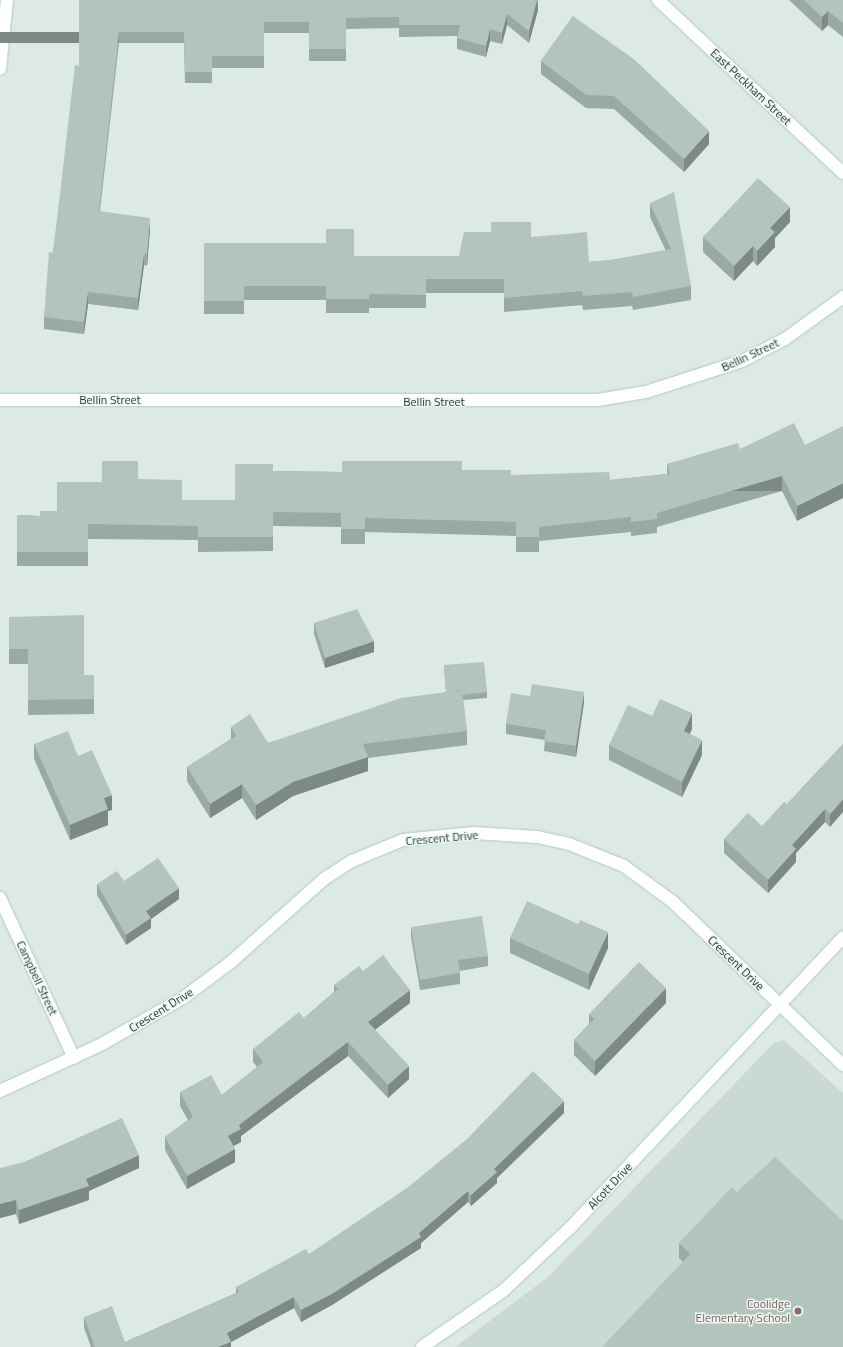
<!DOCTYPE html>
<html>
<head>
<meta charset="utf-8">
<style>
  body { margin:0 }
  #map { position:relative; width:843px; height:1347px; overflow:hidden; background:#ddeae4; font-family:"Titillium Web",sans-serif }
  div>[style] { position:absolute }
  .built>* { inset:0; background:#cbd9d3 }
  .roads { filter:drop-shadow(0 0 1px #b0cac1) drop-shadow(0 0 1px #b0cac1) }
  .street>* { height:12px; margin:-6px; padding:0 6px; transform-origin:6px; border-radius:6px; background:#fff }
  .secondary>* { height:12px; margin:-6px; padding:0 6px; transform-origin:6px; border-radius:6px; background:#fff }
  .wall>* { inset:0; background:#99a9a3 }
  .shaded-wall>* { inset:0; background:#7d8984; transform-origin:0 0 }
  .building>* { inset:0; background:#b2c4bd }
  .dots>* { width:11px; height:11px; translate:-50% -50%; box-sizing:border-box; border:2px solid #edf6f2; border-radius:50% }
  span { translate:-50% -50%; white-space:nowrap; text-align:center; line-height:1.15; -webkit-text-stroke:3px #edf6f2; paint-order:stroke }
  .street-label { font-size:12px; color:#1e3933 }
  .education-label { font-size:12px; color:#785e54 }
  .right { translate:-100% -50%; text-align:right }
</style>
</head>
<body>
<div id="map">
  <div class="built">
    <i style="clip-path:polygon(784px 1040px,843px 1093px,843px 1347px,455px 1347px,548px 1277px,774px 1043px)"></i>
  </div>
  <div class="roads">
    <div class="street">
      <i style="left:0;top:69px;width:69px;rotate:-84.2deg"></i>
      <i style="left:0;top:400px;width:598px"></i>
      <i style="left:598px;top:400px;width:49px;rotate:-9.5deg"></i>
      <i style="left:646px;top:392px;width:101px;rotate:-17.9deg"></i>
      <i style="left:742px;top:361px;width:48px;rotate:-27.1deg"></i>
      <i style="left:785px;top:339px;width:72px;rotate:-35.9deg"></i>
      <i style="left:0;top:898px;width:176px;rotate:65.2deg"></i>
      <i style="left:0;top:1091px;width:112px;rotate:-24.7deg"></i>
      <i style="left:102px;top:1044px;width:93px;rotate:-29.6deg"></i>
      <i style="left:183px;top:998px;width:60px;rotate:-36.9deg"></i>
      <i style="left:231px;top:962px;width:125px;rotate:-41.7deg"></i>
      <i style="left:324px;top:879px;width:33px;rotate:-33deg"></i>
      <i style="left:352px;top:861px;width:55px;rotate:-22.4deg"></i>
      <i style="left:403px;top:840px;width:71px;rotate:-5.6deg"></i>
      <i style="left:474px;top:833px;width:63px;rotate:3.6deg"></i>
      <i style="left:537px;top:837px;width:33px;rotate:12deg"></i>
      <i style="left:569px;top:844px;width:59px;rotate:21.8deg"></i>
      <i style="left:624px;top:866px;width:61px;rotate:36.3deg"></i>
      <i style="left:673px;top:902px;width:236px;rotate:43.8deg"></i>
    </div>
    <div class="secondary">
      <i style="left:658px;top:0;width:253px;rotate:43.1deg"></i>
      <i style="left:422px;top:1347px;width:98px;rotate:-34.7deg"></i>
      <i style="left:503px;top:1291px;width:95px;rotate:-43.3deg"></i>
      <i style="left:572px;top:1226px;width:396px;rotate:-46.8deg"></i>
    </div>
  </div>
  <div class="wall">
    <i style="clip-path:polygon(79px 0,538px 0,538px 10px,529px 43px,507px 25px,502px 44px,490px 41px,486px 57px,457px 49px,457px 36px,399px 37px,399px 28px,346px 29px,346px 61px,309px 61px,309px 33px,264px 33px,264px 68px,212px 68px,212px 83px,185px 83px,184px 43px,119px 43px,100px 211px,150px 229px,147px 266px,144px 265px,138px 310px,88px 304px,84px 334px,44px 329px,44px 317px,79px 66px)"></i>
    <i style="clip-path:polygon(789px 0,843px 0,843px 37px,828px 25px,822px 31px)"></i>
    <i style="clip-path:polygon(573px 16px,709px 144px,684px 172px,614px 109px,586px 108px,541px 74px,541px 61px)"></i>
    <i style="clip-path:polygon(650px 203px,691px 286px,691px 300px,633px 310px,632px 306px,583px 310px,582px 305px,504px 312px,504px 293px,426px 293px,426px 308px,369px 308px,369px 313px,326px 313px,326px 300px,244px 300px,244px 314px,204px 314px,204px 243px,354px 256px,459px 256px,531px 237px,589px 262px,611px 260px,666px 251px,650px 217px)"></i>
    <i style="clip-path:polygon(790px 222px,775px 238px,775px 247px,757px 266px,753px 261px,734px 281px,703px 252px,703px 237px)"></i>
    <i style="clip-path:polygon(805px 445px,797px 521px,782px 491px,657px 527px,657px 533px,631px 536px,631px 532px,539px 541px,539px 552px,516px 552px,516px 536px,365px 532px,365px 544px,341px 544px,341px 527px,273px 526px,273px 551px,198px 552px,198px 540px,88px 539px,88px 566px,17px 566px,17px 515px,40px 516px,57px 511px,102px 482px,138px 479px,182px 500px,235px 500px,273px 471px,342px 472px,462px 470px,511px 475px,610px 480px,667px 474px,667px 464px,740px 449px)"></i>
    <i style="clip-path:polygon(9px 617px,84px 675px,94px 675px,94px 714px,28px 715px,28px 664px,9px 664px)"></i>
    <i style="clip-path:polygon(314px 623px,374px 652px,325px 668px,314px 634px)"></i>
    <i style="clip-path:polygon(444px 665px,487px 692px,487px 698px,463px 700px,467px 731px,467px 745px,368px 758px,368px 771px,293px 796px,256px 820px,242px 798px,210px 818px,187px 781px,187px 767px,231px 739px,231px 727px,268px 743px,446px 692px)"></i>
    <i style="clip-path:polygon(530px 696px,584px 702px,576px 757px,544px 751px,545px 740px,506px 734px,506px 724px)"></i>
    <i style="clip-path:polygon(652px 716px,692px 729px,689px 734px,702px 755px,682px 797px,609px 760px,609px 745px)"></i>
    <i style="clip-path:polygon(34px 744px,112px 810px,108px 811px,108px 825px,70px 840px,34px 759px)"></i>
    <i style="clip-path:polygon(843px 744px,830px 827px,825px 822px,796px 853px,796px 862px,768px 893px,724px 853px,724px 839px,762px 826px,787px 804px)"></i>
    <i style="clip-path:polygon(124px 881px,179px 899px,151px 919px,151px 928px,126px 945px,97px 895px,97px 884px)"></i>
    <i style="clip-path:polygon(578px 924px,608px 948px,589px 990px,510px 953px,510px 938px)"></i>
    <i style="clip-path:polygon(411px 927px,488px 956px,488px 966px,460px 971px,460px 984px,420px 990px,411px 937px)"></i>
    <i style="clip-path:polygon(363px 971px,410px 1003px,375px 1030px,409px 1079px,388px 1098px,348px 1056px,241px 1136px,241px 1142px,233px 1146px,235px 1162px,187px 1189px,165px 1150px,165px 1137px,188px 1120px,180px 1106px,180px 1092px,222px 1095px,257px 1067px,253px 1062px,253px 1049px,304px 1018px,334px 992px,334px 985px)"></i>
    <i style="clip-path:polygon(666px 1003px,595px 1076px,574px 1055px,574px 1040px,589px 1024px,589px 1014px)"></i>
    <i style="clip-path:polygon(564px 1113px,497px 1178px,497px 1183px,471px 1206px,468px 1202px,421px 1243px,421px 1248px,332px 1305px,301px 1322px,294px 1308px,231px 1342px,231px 1347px,91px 1347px,84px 1328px,84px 1317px,125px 1342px,236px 1293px,236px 1287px,309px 1254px)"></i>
    <i style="clip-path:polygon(0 1168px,139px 1168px,89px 1191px,89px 1200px,19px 1224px,16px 1214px,0 1218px)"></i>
    <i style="clip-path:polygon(737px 1192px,843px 1221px,683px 1262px,679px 1258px,679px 1243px)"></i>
  </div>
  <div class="shaded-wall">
    <i style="clip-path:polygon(537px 0,538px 10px,529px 43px,529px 31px)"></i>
    <i style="clip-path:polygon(828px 11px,828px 25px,822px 31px,822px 17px)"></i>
    <i style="clip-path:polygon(507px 14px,507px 25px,502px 44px,502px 33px)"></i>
    <i style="clip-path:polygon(490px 29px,490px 41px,486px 57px,486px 46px)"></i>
    <i style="left:119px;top:32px;width:11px;height:180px;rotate:90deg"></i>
    <i style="clip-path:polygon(709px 131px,709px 144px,684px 172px,684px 159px)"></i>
    <i style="clip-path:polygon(790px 207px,790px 222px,775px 238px,775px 247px,757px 266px,757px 251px,770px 228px)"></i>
    <i style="clip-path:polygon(150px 218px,150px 229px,147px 266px,147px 254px)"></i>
    <i style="clip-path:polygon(753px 246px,753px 261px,734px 281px,734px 266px)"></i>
    <i style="clip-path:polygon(144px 254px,144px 265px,138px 310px,138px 298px)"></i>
    <i style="clip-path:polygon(88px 292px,88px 304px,84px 334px,84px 322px)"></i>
    <i style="left:782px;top:476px;width:15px;height:130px;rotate:90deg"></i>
    <i style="clip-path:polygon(843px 483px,843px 498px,797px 521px,797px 506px)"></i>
    <i style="clip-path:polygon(374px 641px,374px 652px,325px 668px,325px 658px)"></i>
    <i style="clip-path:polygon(584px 692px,584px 702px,576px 757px,576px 746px)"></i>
    <i style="clip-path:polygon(692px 713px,692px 729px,684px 746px,684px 731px)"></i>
    <i style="clip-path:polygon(702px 740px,702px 755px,682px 797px,682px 782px)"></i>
    <i style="clip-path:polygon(368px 757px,368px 771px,293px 796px,256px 820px,256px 805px,293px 782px)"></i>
    <i style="clip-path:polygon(242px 784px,242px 798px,210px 818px,210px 804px)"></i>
    <i style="clip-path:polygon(112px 795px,112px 810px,108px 811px,108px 825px,70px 840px,70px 825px,104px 798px)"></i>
    <i style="clip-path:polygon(843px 799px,843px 812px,830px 827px,830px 814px)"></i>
    <i style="clip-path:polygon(825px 809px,825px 822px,796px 853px,796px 862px,768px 893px,768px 880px,792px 845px)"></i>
    <i style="clip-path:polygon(179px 888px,179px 899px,151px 919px,151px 928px,126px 945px,126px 935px,146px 911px)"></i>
    <i style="clip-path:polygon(608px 932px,608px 948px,589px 990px,589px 974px)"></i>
    <i style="clip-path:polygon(666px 988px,666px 1003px,595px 1076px,595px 1061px)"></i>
    <i style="clip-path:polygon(410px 990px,410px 1003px,368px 1035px,368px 1022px)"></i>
    <i style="clip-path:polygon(348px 1042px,348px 1056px,241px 1136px,241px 1142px,228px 1149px,228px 1136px,239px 1125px)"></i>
    <i style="clip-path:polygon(409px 1066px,409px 1079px,388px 1098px,388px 1085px)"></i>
    <i style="clip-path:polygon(564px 1101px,564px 1113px,497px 1178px,497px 1183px,471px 1206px,471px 1195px,494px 1169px)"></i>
    <i style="clip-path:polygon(235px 1149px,235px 1162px,187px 1189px,187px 1176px)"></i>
    <i style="clip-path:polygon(139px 1155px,139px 1168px,89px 1191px,89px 1200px,19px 1224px,19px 1210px)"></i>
    <i style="clip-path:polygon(468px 1191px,468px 1202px,421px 1243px,421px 1248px,332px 1305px,301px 1322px,301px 1310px,419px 1233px)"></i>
    <i style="clip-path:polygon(16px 1200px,16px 1214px,0 1218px,0 1204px)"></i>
    <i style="clip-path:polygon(294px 1297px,294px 1308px,231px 1342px,231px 1347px,218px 1347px,227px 1333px)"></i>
  </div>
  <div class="building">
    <i style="clip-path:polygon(79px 0,537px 0,529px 31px,507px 14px,502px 33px,490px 29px,486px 46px,457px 38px,460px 25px,399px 25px,399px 17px,346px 18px,346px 49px,309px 49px,309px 22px,264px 22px,264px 56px,212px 56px,212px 72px,185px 72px,184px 32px,119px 32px,99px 211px,150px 218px,147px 254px,144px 254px,138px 298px,88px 292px,84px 322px,44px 317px,49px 252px,53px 253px,75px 65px,79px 66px)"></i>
    <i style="clip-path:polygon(804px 0,843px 0,843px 23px,828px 11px,822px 17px)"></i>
    <i style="clip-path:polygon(573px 16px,635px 60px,709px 131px,684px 159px,614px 96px,586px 95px,541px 61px)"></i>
    <i style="clip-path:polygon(758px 178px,790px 207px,770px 228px,775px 232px,757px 251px,753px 246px,734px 266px,703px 237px)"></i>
    <i style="clip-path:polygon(674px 192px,691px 286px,633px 297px,632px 292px,583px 296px,582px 291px,504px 298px,504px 279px,426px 279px,426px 295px,369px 294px,369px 299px,326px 299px,326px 286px,244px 286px,244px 301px,204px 301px,204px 243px,326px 243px,326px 229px,354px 229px,354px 256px,459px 256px,464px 232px,491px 232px,491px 222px,531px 222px,531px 237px,587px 232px,589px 262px,611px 260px,671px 249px,650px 203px)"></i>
    <i style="clip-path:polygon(794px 423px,805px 445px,843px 426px,843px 483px,797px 506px,782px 476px,657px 513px,657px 519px,631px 522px,631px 517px,539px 527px,539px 537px,516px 537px,516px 522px,365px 518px,365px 529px,341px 529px,341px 513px,273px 512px,273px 537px,198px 537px,198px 526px,88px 524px,88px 552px,17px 552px,17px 515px,40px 516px,40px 511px,57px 511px,57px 482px,102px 482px,102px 461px,138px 461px,138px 479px,182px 480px,182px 500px,235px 500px,235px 464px,273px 464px,273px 471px,342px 472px,342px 461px,462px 461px,462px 470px,511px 470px,511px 475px,609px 472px,610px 480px,670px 474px,667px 464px,738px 443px,740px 449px)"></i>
    <i style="clip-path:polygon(357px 609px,374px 641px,325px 658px,314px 623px)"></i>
    <i style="clip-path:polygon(84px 615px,84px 675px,94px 675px,94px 699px,28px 700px,28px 649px,9px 649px,9px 617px)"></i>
    <i style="clip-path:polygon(484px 662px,487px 692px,462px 695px,462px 690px,446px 692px,444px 665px)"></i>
    <i style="clip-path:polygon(532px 684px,584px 692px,576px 746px,544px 741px,546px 730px,506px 724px,511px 693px,530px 696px)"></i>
    <i style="clip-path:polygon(462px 690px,467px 731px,363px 744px,368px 757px,293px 782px,256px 805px,242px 784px,210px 804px,187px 767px,236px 736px,231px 727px,250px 714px,268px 743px,401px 698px)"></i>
    <i style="clip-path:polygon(660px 699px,692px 713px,684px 731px,702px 740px,682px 782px,609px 745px,628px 705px,652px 716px)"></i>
    <i style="clip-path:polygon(68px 731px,78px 756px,92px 750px,112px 795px,104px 798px,108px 809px,70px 825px,34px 744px)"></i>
    <i style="clip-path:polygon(843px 744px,843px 799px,830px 814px,825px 809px,792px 845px,796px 849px,768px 880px,724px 839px,748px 813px,762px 826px,784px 802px,787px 804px)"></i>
    <i style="clip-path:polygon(158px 858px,179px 888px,146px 911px,151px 918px,126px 935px,97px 884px,117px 871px,124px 881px)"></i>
    <i style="clip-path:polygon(527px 901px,578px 924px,580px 920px,608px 932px,589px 974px,510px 938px)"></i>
    <i style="clip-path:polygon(482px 916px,488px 956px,458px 960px,460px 973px,420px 980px,411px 927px)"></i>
    <i style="clip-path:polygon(383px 955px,410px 990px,368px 1022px,409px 1066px,388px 1085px,348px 1042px,239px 1125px,241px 1129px,228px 1136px,235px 1149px,187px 1176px,165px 1137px,193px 1117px,180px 1092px,211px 1075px,222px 1095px,263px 1062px,253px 1049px,299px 1012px,304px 1018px,338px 989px,334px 985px,359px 966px,363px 971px)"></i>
    <i style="clip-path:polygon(639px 962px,666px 988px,595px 1061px,574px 1040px,594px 1019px,589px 1014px)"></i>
    <i style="clip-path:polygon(533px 1071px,564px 1101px,494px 1169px,497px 1172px,471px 1195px,468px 1191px,419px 1233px,421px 1237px,332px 1294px,301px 1310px,294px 1297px,227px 1333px,231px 1342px,218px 1347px,95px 1347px,84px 1317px,112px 1306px,125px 1342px,239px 1292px,236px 1287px,306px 1249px,309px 1254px,407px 1188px,467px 1139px)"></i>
    <i style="clip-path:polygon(122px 1118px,139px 1155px,86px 1179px,89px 1186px,19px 1210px,16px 1200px,0 1204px,0 1168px,24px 1162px)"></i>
    <i style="clip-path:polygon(775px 1157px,843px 1221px,843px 1347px,602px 1347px,690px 1254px,679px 1243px,732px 1187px,737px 1192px)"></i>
  </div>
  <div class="dots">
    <i style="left:798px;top:1311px;background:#8d6e63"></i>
  </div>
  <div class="street-label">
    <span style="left:751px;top:87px;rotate:43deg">East Peckham Street</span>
    <span style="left:750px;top:355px;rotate:-25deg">Bellin Street</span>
    <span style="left:110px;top:400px">Bellin Street</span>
    <span style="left:434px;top:402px">Bellin Street</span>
    <span style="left:442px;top:838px;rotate:-5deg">Crescent Drive</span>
    <span style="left:736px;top:963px;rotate:44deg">Crescent Drive</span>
    <span style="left:37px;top:978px;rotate:65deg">Campbell Street</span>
    <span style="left:161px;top:1010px;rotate:-32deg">Crescent Drive</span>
    <span style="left:610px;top:1186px;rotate:-47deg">Alcott Drive</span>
  </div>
  <div class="education-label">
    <span class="right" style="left:790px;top:1311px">Coolidge<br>Elementary School</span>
  </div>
</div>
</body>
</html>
